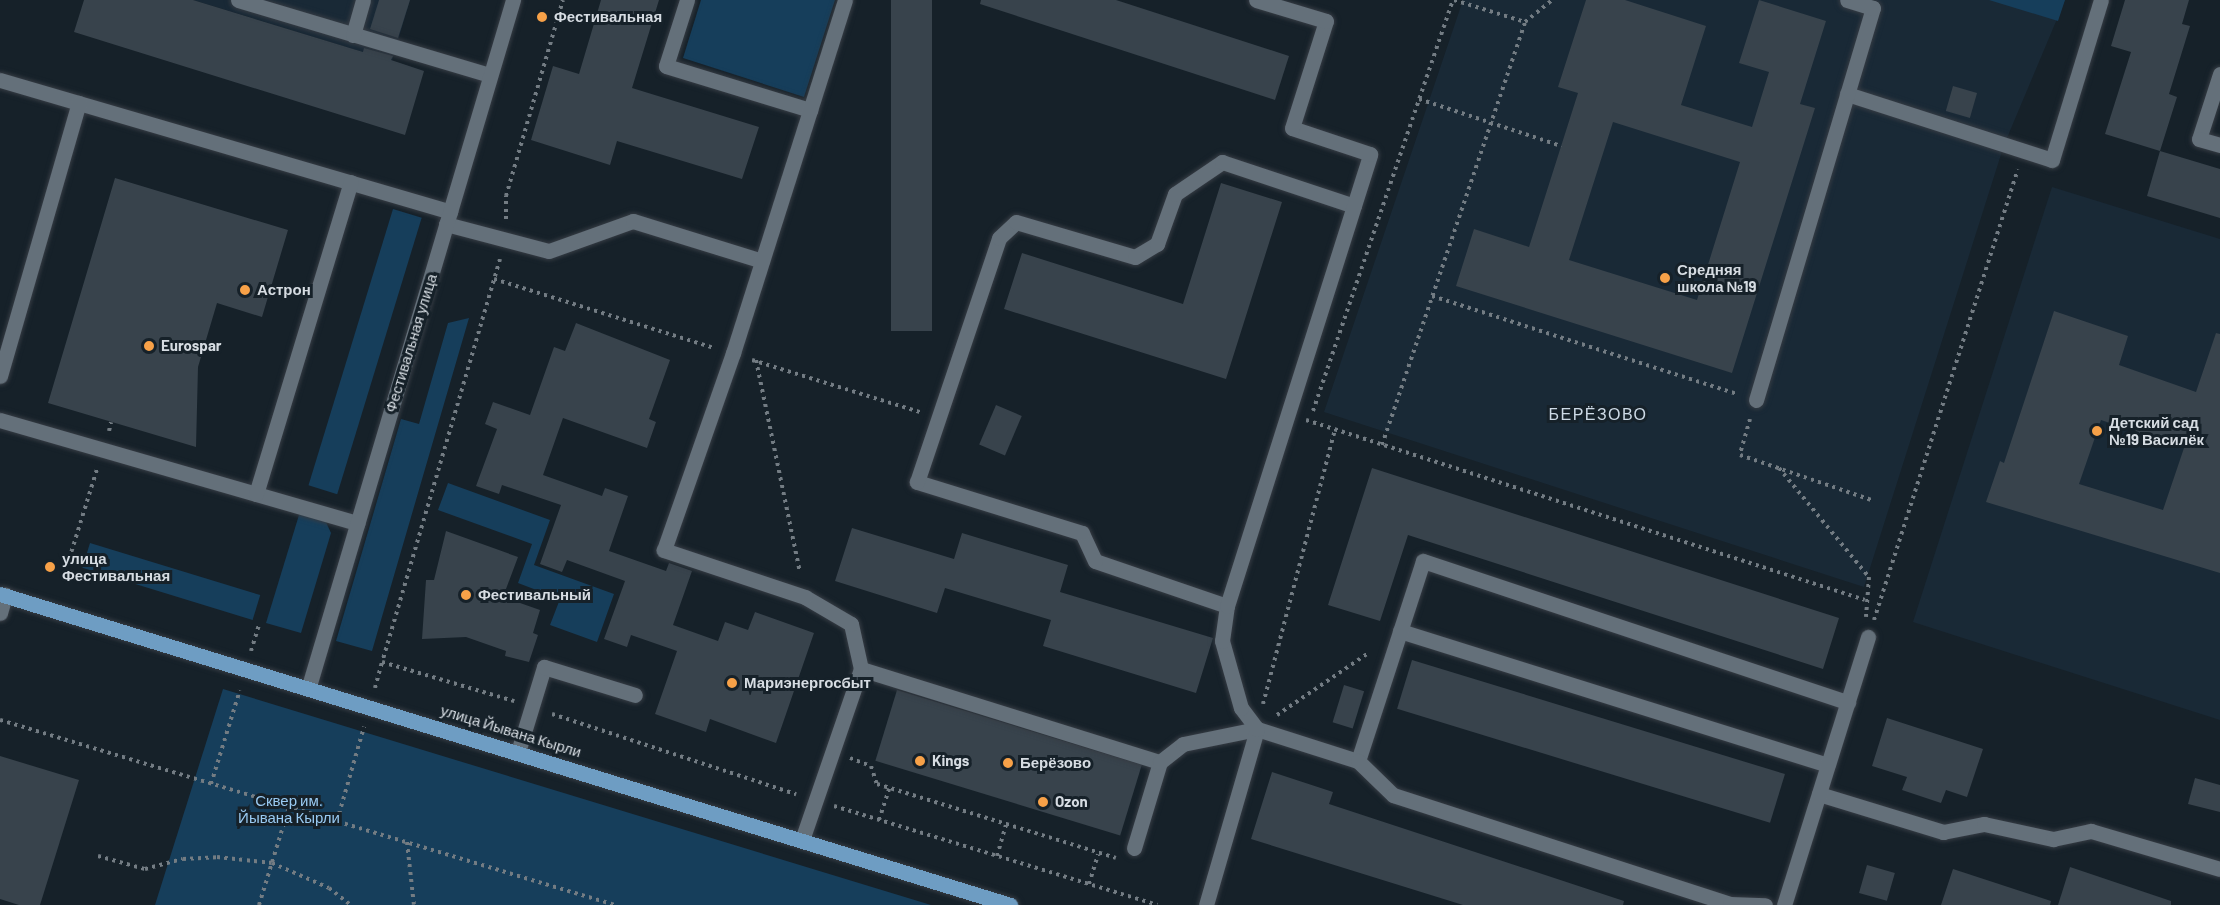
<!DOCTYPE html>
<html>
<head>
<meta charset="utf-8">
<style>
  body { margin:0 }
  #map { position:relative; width:2220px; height:905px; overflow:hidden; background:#162129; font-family:Barlow,sans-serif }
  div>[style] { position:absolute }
  .built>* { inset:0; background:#192936 }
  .green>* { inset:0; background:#163e5b; transform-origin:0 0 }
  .building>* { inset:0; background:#38434c; transform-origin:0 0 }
  .path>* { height:4px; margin-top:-2px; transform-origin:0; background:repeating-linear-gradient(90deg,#737c83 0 3px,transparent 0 7.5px) }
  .roads { filter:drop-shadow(0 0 2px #363c44) drop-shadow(0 0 2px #363c44) }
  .minor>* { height:15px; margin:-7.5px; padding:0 7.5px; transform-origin:7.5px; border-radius:7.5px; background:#64707a }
  .major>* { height:15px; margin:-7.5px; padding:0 7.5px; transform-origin:7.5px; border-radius:7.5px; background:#6e9dc3 }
  .dots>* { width:16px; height:16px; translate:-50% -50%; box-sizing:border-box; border:3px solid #162129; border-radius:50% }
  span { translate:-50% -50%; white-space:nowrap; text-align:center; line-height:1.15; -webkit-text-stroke:6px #162129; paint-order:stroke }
  .poi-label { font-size:15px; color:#d6dce2; font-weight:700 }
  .left { translate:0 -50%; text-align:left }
  .street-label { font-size:15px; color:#d6dce2 }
  .park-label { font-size:15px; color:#99caf2 }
  .neighbourhood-label { font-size:16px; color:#cddae6; letter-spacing:1.5px }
</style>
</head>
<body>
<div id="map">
  <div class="built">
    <i style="clip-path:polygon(193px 0,410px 0,392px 61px)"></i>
    <i style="clip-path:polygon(1463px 0,2065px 0,2004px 145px,1864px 587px,1324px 412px)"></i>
    <i style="clip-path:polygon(2052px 187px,2220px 239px,2220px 720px,1913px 622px)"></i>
  </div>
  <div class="green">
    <i style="clip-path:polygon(701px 0,835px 0,804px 97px,683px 58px)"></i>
    <i style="clip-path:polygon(1989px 0,2065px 0,2058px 21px)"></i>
    <i style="left:393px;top:209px;width:30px;height:289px;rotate:17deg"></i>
    <i style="clip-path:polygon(469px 318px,372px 651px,336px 641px,401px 419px,419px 424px,448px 323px)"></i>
    <i style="clip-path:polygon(448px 483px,550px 520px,534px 565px,614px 594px,597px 642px,550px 625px,560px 599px,518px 583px,532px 544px,438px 510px)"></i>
    <i style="clip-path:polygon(308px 512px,325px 520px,331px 533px,301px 633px,266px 623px,299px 515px)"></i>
    <i style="left:90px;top:543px;width:178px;height:26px;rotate:17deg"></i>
    <i style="clip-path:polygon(223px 689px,931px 905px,155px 905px)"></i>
  </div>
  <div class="building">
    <i style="clip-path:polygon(84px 0,193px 0,363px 52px,364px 48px,393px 56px,391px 60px,424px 71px,405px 135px,74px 32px)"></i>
    <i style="clip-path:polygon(379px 0,410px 0,398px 38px,370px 29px)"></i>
    <i style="clip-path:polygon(601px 0,659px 0,632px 88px,759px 127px,742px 179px,617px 141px,610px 165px,531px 140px,553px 66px,579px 74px)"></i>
    <i style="left:891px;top:0;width:41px;height:331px"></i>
    <i style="clip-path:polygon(981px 0,1116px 0,1289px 56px,1275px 100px,980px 4px)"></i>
    <i style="clip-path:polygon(evenodd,1586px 0,1625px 0,1706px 26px,1681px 105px,1752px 127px,1769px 72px,1739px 63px,1759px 0,1826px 21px,1800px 104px,1815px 108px,1732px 373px,1456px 286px,1474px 229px,1529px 247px,1578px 93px,1558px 87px,1586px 0,1613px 122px,1740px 162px,1697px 300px,1569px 260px,1613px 122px)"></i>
    <i style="clip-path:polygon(2125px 0,2189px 0,2182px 24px,2190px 26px,2169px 94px,2177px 97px,2160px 151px,2105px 134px,2131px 52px,2111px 46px)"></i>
    <i style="left:1953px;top:86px;width:25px;height:26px;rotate:16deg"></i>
    <i style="clip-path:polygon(2160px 151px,2220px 169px,2220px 218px,2147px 196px)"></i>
    <i style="clip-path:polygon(115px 178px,288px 230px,262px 317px,217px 303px,198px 367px,196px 447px,48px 403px)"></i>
    <i style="clip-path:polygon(1221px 183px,1282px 202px,1226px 379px,1004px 309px,1022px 253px,1183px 304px)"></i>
    <i style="clip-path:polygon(evenodd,2054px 311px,2128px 336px,2119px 365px,2196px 392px,2216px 333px,2220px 334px,2220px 573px,1986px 502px,2000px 461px,2004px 463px,2054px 311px,2101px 420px,2184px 448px,2163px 510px,2079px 484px,2101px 420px)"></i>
    <i style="clip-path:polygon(576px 323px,670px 360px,649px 419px,656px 422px,647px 448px,563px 418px,543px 475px,602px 496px,605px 488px,628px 496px,609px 551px,666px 571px,669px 563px,692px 571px,673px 625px,718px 641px,725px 622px,748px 630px,755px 612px,814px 633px,776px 743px,710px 719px,706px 732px,655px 714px,677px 651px,631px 635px,627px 647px,604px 639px,625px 581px,567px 560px,562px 572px,540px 564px,561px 505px,502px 485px,499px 494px,476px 486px,497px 429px,485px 424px,493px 402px,530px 415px,554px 347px,565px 351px)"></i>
    <i style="left:996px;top:405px;width:28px;height:43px;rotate:23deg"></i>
    <i style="clip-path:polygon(1372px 468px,1839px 618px,1823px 669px,1408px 535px,1380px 621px,1328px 605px)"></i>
    <i style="clip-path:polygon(852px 528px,954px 559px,962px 533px,1068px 565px,1060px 592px,1213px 638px,1196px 693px,1043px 646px,1051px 620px,945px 588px,937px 613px,835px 581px)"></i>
    <i style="clip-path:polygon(446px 531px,518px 557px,503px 597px,540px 610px,533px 633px,538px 635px,529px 662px,505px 656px,506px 651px,466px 637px,422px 639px,426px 580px,434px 580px)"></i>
    <i style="left:1412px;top:660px;width:390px;height:51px;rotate:17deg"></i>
    <i style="left:1344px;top:685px;width:21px;height:39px;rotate:17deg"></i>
    <i style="left:897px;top:690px;width:256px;height:74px;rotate:17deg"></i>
    <i style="clip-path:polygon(1887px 718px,1983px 749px,1967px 797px,1946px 790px,1941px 803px,1902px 790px,1907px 777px,1872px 766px)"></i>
    <i style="clip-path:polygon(0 756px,79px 780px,40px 905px,19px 905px,0 899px)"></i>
    <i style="clip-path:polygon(1272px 772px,1333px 792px,1329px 804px,1624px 901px,1623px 905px,1463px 905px,1251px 839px)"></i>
    <i style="clip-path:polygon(2195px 778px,2220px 785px,2220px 812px,2188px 804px)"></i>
    <i style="left:1867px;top:865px;width:29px;height:29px;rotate:16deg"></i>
    <i style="clip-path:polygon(2070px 867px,2171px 901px,2171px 905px,2058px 905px)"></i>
    <i style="clip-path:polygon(1953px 869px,2051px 901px,2050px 905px,1941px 905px)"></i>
  </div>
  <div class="path">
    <i style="left:1454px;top:0;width:74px;rotate:17.2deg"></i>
    <i style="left:1419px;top:99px;width:150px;rotate:18.3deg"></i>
    <i style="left:506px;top:219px;width:23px;rotate:-90deg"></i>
    <i style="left:506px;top:196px;width:204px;rotate:-73.8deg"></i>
    <i style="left:500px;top:259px;width:420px;rotate:106.3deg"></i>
    <i style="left:382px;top:662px;width:138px;rotate:16.5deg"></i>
    <i style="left:494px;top:279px;width:231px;rotate:17.4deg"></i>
    <i style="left:1432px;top:296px;width:320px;rotate:17.8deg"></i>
    <i style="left:752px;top:360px;width:176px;rotate:17.2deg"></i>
    <i style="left:756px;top:360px;width:217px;rotate:78.3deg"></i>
    <i style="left:1313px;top:411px;width:434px;rotate:-71.2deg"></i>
    <i style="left:1750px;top:419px;width:37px;rotate:106deg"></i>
    <i style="left:1740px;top:455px;width:142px;rotate:18.9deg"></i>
    <i style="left:1306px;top:420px;width:587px;rotate:17.85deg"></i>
    <i style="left:109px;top:431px;width:9px;rotate:-77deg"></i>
    <i style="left:1382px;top:445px;width:447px;rotate:-71.3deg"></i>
    <i style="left:1525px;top:22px;width:35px;rotate:-39deg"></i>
    <i style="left:1779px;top:468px;width:141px;rotate:50.5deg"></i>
    <i style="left:1869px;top:577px;width:40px;rotate:94.3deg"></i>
    <i style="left:67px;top:566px;width:102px;rotate:-72.8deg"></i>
    <i style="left:1874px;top:620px;width:473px;rotate:-72.3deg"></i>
    <i style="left:251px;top:651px;width:27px;rotate:-73deg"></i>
    <i style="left:375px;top:688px;width:27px;rotate:-75deg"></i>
    <i style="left:1263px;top:704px;width:284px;rotate:-75.3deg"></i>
    <i style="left:552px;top:714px;width:257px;rotate:18.2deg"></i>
    <i style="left:1277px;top:715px;width:112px;rotate:-34.1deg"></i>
    <i style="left:0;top:720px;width:642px;rotate:16.74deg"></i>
    <i style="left:850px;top:758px;width:22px;rotate:21deg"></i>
    <i style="left:871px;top:766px;width:19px;rotate:72deg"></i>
    <i style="left:877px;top:784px;width:250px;rotate:17.2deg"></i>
    <i style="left:211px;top:784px;width:98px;rotate:-72.9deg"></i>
    <i style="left:834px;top:806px;width:338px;rotate:17deg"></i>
    <i style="left:879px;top:820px;width:33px;rotate:-72deg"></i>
    <i style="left:337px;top:821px;width:98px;rotate:-74deg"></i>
    <i style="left:407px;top:842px;width:63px;rotate:83.7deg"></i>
    <i style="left:98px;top:856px;width:49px;rotate:15.5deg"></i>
    <i style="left:145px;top:869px;width:39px;rotate:-15deg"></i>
    <i style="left:183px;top:859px;width:34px;rotate:-3deg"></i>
    <i style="left:217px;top:857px;width:55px;rotate:6.2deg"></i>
    <i style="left:272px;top:863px;width:62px;rotate:23.7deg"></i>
    <i style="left:329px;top:888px;width:28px;rotate:38deg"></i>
    <i style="left:997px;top:856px;width:32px;rotate:-74deg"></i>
    <i style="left:1089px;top:884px;width:31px;rotate:-73deg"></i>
    <i style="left:259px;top:905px;width:102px;rotate:-73deg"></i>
  </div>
  <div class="roads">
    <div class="minor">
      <i style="left:238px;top:0;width:263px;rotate:16.6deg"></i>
      <i style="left:687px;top:0;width:69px;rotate:107.7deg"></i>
      <i style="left:666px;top:66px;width:151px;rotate:17deg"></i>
      <i style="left:353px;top:35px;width:36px;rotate:-74deg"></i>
      <i style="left:2220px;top:74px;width:68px;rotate:107.9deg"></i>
      <i style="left:2199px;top:139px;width:22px;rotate:16deg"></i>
      <i style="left:0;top:80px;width:469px;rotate:16.3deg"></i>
      <i style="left:1847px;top:94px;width:215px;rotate:17.8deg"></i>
      <i style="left:2052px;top:160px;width:167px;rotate:-73deg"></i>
      <i style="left:446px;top:224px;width:106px;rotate:14.7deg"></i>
      <i style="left:549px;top:251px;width:89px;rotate:-19.7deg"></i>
      <i style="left:633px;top:221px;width:135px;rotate:17.2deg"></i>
      <i style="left:0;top:376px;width:284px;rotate:-73.9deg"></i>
      <i style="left:1756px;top:400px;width:409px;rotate:-73.4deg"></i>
      <i style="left:1873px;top:8px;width:27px;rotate:-163deg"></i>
      <i style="left:0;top:420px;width:372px;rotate:16.1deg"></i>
      <i style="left:256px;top:494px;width:326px;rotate:-73.1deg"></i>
      <i style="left:1227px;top:606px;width:139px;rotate:-161.2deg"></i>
      <i style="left:1095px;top:561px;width:31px;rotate:-115deg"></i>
      <i style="left:1082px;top:533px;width:173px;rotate:-162.8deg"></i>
      <i style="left:917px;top:482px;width:257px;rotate:-71.4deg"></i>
      <i style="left:999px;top:238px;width:23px;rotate:-43deg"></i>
      <i style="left:1016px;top:222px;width:124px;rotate:16.4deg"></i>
      <i style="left:1135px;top:257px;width:26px;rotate:-31deg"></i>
      <i style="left:1157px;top:244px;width:53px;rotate:-70.2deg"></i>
      <i style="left:1175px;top:194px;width:57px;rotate:-34.2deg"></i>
      <i style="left:1222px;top:162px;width:139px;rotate:18.4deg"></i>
      <i style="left:0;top:613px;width:19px;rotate:-74deg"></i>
      <i style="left:1400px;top:631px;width:448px;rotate:17.4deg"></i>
      <i style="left:861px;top:669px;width:313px;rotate:17.3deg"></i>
      <i style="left:309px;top:686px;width:716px;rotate:-73.44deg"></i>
      <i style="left:518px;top:752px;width:89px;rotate:-73deg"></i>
      <i style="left:544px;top:667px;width:95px;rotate:17.1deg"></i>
      <i style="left:1358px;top:761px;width:210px;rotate:-72deg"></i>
      <i style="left:1423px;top:561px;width:448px;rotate:18.4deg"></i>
      <i style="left:1819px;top:794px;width:130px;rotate:17deg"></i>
      <i style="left:1943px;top:832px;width:42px;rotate:-11deg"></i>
      <i style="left:1984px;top:824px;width:71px;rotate:12.3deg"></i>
      <i style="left:2053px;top:839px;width:39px;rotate:-12deg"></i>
      <i style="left:2091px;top:831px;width:134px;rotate:16.4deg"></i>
      <i style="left:802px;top:840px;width:181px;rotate:-71deg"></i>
      <i style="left:861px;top:669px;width:46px;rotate:-102.5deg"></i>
      <i style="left:851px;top:624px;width:53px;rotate:-149.6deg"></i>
      <i style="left:805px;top:597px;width:149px;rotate:-161.6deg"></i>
      <i style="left:664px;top:550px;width:209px;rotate:-70.7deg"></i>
      <i style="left:733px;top:353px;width:370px;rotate:-72.4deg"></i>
      <i style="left:1134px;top:848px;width:90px;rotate:-73.2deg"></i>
      <i style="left:1160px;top:762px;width:29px;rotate:-38deg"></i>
      <i style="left:1183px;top:744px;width:76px;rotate:-11.5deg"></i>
      <i style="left:1257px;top:729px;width:106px;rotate:17.6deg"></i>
      <i style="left:1358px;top:761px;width:49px;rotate:44.2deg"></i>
      <i style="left:1393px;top:795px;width:354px;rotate:17.9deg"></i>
      <i style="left:1730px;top:904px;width:35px;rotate:2deg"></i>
      <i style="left:1206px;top:905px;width:183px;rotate:-73.8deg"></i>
      <i style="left:1257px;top:729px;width:26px;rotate:-127deg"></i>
      <i style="left:1241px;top:708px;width:70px;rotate:-105.8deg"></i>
      <i style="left:1222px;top:641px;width:35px;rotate:-82deg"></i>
      <i style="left:1227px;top:606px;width:474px;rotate:-72.4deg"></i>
      <i style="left:1370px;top:154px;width:82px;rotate:-161.6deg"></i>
      <i style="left:1292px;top:128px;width:112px;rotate:-72.4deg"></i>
      <i style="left:1326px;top:21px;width:73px;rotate:-163.3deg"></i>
      <i style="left:1784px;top:905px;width:281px;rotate:-72.6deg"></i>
    </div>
    <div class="major">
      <i style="left:0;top:594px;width:1057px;rotate:17.11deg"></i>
    </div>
  </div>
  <div class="dots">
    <i style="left:542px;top:17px;background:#f7a148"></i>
    <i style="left:1665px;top:278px;background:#f7a148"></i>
    <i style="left:245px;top:290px;background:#f7a148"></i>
    <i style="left:149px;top:346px;background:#f7a148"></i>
    <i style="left:2097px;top:431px;background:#f7a148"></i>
    <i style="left:50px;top:567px;background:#f7a148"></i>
    <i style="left:466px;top:595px;background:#f7a148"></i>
    <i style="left:732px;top:683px;background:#f7a148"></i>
    <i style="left:920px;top:761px;background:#f7a148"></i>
    <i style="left:1008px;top:763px;background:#f7a148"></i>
    <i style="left:1043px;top:802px;background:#f7a148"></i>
  </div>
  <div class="poi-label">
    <span class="left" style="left:554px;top:17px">Фестивальная</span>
    <span class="left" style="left:1677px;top:278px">Средняя<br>школа №19</span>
    <span class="left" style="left:257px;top:290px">Астрон</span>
    <span class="left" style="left:161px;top:346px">Eurospar</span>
    <span class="left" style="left:2109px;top:431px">Детский сад<br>№19 Василёк</span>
    <span class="left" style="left:62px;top:567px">улица<br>Фестивальная</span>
    <span class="left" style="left:478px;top:595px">Фестивальный</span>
    <span class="left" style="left:744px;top:683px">Мариэнергосбыт</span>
    <span class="left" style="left:932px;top:761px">Kings</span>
    <span class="left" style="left:1020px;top:763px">Берёзово</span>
    <span class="left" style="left:1055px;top:802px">Ozon</span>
  </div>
  <div class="street-label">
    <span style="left:411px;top:343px;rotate:-73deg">Фестивальная улица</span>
    <span style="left:511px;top:731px;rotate:17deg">улица Йывана Кырли</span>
  </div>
  <div class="park-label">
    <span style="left:289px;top:809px">Сквер им.<br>Йывана Кырли</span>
  </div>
  <div class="neighbourhood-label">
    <span style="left:1598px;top:414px">БЕРЁЗОВО</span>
  </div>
</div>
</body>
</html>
